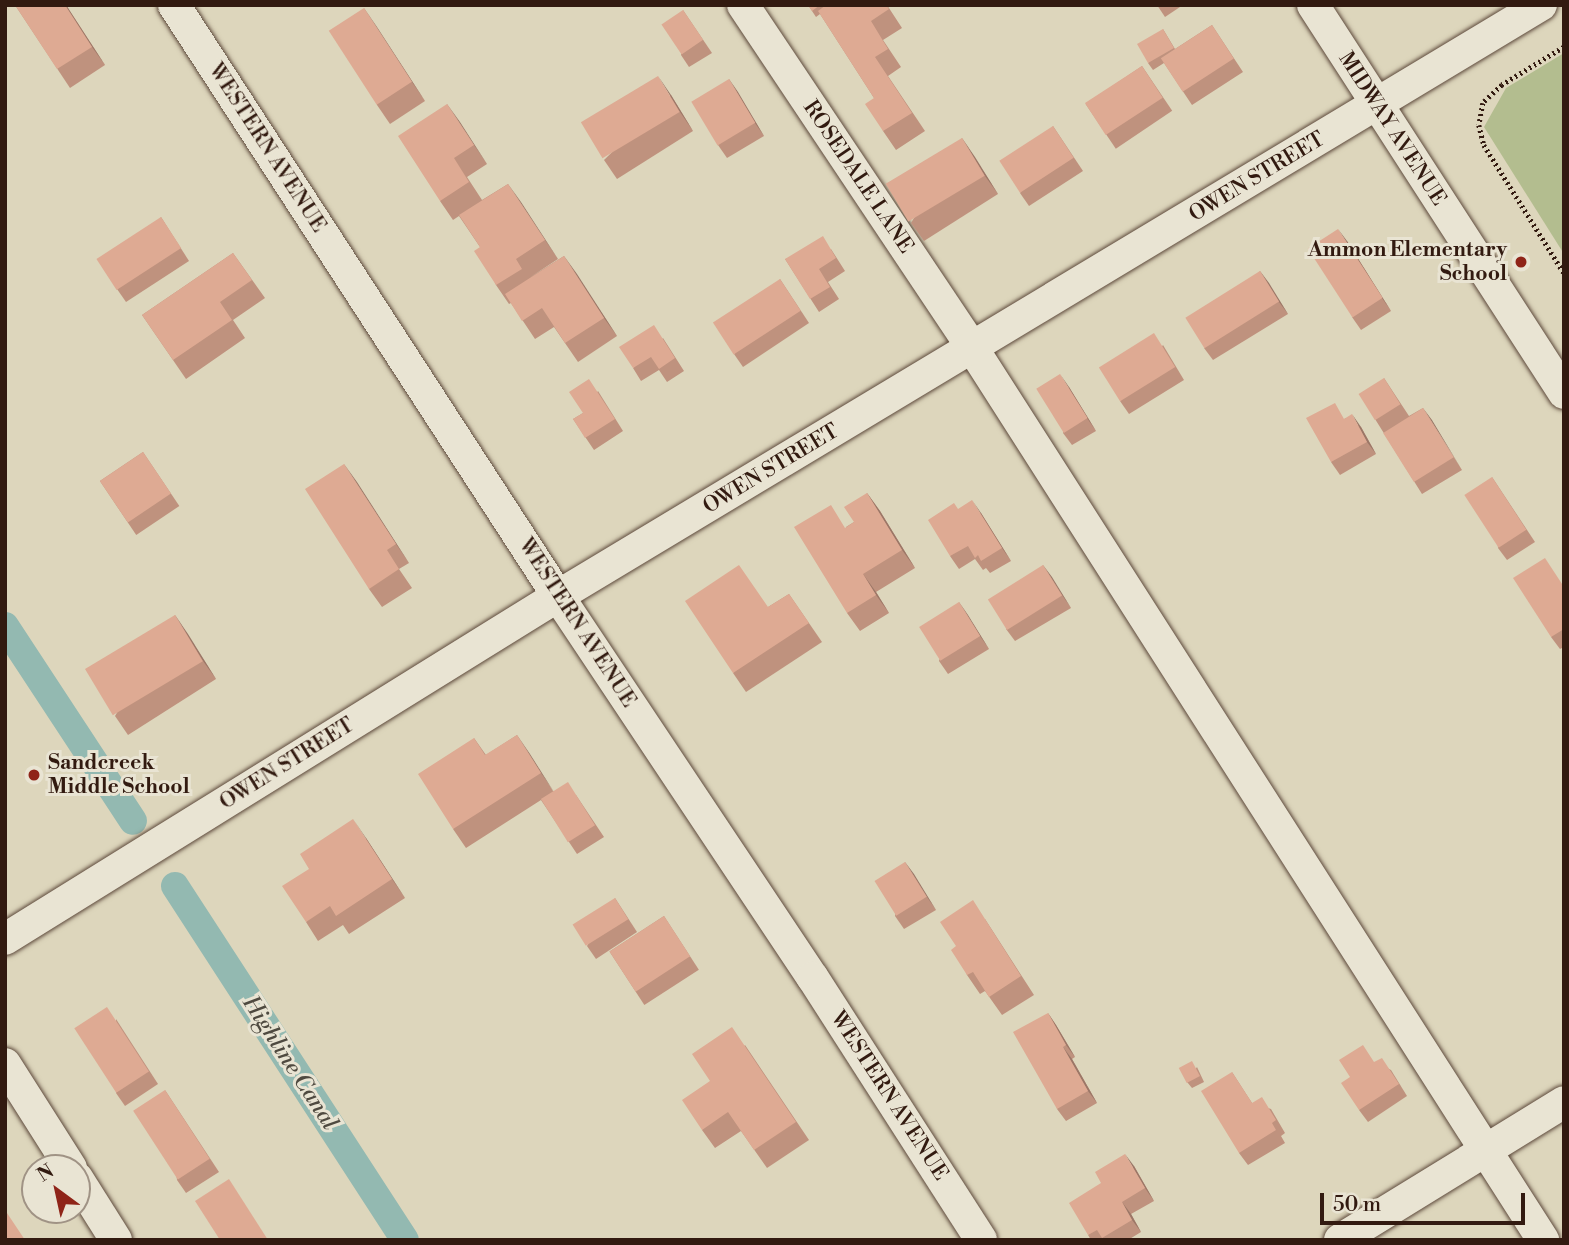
<!DOCTYPE html>
<html>
<head>
<meta charset="utf-8">
<style>
  body { margin:0 }
  #map { position:relative; width:1569px; height:1245px; overflow:hidden; background:#ddd6bc; font-family:"Libre Bodoni",serif }
  div>[style] { position:absolute }
  .green>* { inset:0; background:#b3bd8f }
  .canal>* { height:28px; margin:-14px; padding:0 14px; transform-origin:14px; border-radius:14px; background:#93b9b1 }
  .path>* { height:4.5px; margin-top:-2.25px; transform-origin:0; background:repeating-linear-gradient(90deg,#321a10 0 2px,transparent 0 5.5px) }
  .roads { filter:drop-shadow(0 0 2px #5d493b) drop-shadow(0 0 2px #5d493b) }
  .minor>* { height:32px; margin:-16px; padding:0 16px; transform-origin:16px; border-radius:16px; background:#e9e4d3 }
  .wall>* { inset:0; background:#bf927e; transform-origin:0 0 }
  .shaded-wall>* { inset:0; background:#9b7767 }
  .building>* { inset:0; background:#deaa93; transform-origin:0 0 }
  .dots>* { width:19px; height:19px; translate:-50% -50%; box-sizing:border-box; border:4px solid #e9e4d3; border-radius:50% }
  span { translate:-50% -50%; white-space:nowrap; text-align:center; line-height:1.15; -webkit-text-stroke:6px #e9e4d3; paint-order:stroke }
  .street-label { font-size:21px; color:#321a10 }
  .poi-label { font-size:21px; color:#321a10; font-weight:700 }
  .right { translate:-100% -50%; text-align:right }
  .left { translate:0 -50%; text-align:left }
  .water-label { font-size:23px; color:#4f4a40; font-style:italic }
  .frame { position:absolute; inset:0; border:7px solid #321a10; pointer-events:none }
  .north { position:absolute; left:21px; top:1154px; width:70px; height:70px; box-sizing:border-box; background:#e9e4d3; border:2px solid #a09385; border-radius:50%; rotate:327deg; font-size:19px; font-weight:700; line-height:28px; text-align:center; color:#321a10 }
  .north::after { content:''; display:block; margin:auto; width:24px; height:32px; background:#8f2418; clip-path:polygon(50% 0,100% 100%,50% 72%,0 100%) }
  .scale { position:absolute; left:1320px; top:1193px; width:205px; height:32px; box-sizing:border-box; border:4px solid #321a10; border-top:0; padding-left:9px; font-size:21px; line-height:24px; white-space:nowrap; color:#321a10; -webkit-text-stroke:5px #e9e4d3; paint-order:stroke }
</style>
</head>
<body>
<div id="map">
  <div class="green">
    <i style="clip-path:polygon(1564px 53px,1564px 254px,1484px 127px,1506px 88px)"></i>
  </div>
  <div class="canal">
    <i style="left:5px;top:626px;width:233px;rotate:56.7deg"></i>
    <i style="left:175px;top:886px;width:422px;rotate:57deg"></i>
  </div>
  <div class="path">
    <i style="left:1564px;top:47px;width:73px;rotate:148.5deg"></i>
    <i style="left:1502px;top:85px;width:26px;rotate:137deg"></i>
    <i style="left:1483px;top:103px;width:22px;rotate:100deg"></i>
    <i style="left:1479px;top:125px;width:21px;rotate:76deg"></i>
    <i style="left:1484px;top:145px;width:151px;rotate:58deg"></i>
  </div>
  <div class="roads">
    <div class="minor">
      <i style="left:174px;top:5px;width:705px;rotate:56.99deg"></i>
      <i style="left:558px;top:596px;width:459px;rotate:56.3deg"></i>
      <i style="left:813px;top:978px;width:311px;rotate:57.3deg"></i>
      <i style="left:743px;top:5px;width:414px;rotate:56.2deg"></i>
      <i style="left:973px;top:349px;width:1058px;rotate:57.39deg"></i>
      <i style="left:1313px;top:5px;width:462px;rotate:57.1deg"></i>
      <i style="left:5px;top:939px;width:651px;rotate:-31.81deg"></i>
      <i style="left:558px;top:596px;width:1147px;rotate:-31.02deg"></i>
      <i style="left:5px;top:1064px;width:123px;rotate:57.6deg"></i>
      <i style="left:77px;top:1178px;width:73px;rotate:57.8deg"></i>
      <i style="left:1340px;top:1240px;width:263px;rotate:-31.6deg"></i>
    </div>
  </div>
  <div class="wall">
    <i style="clip-path:polygon(15px 5px,66px 5px,105px 65px,70px 88px)"></i>
    <i style="clip-path:polygon(808px 5px,887px 5px,902px 28px,883px 40px,901px 67px,888px 76px,925px 131px,896px 150px,883px 131px,874px 98px,820px 14px,816px 17px)"></i>
    <i style="clip-path:polygon(1157px 5px,1183px 5px,1165px 17px)"></i>
    <i style="clip-path:polygon(364px 8px,425px 101px,390px 124px,377px 105px)"></i>
    <i style="clip-path:polygon(683px 10px,712px 53px,689px 67px,681px 55px)"></i>
    <i style="clip-path:polygon(1212px 25px,1243px 72px,1192px 105px,1164px 63px,1153px 70px,1148px 63px,1163px 29px,1175px 49px)"></i>
    <i style="left:1142px;top:66px;width:54px;height:68px;rotate:56deg"></i>
    <i style="clip-path:polygon(729px 79px,764px 136px,727px 158px,718px 145px)"></i>
    <i style="clip-path:polygon(671px 95px,693px 131px,617px 179px,604px 160px)"></i>
    <i style="clip-path:polygon(447px 104px,487px 164px,467px 177px,482px 200px,508px 184px,558px 259px,529px 278px,564px 256px,617px 336px,578px 362px,554px 327px,535px 339px,511px 303px,509px 304px,496px 285px,480px 247px,459px 216px,453px 220px,440px 201px)"></i>
    <i style="clip-path:polygon(1053px 126px,1083px 171px,1029px 206px,1020px 193px)"></i>
    <i style="clip-path:polygon(962px 138px,998px 194px,924px 241px,911px 223px)"></i>
    <i style="clip-path:polygon(161px 217px,189px 261px,126px 302px,117px 289px)"></i>
    <i style="clip-path:polygon(1347px 241px,1391px 311px,1361px 330px,1352px 317px)"></i>
    <i style="clip-path:polygon(831px 249px,845px 271px,828px 282px,839px 299px,819px 312px,785px 259px)"></i>
    <i style="clip-path:polygon(233px 253px,265px 298px,233px 320px,245px 338px,186px 379px,142px 315px)"></i>
    <i style="clip-path:polygon(1260px 271px,1288px 314px,1213px 360px,1204px 348px)"></i>
    <i style="clip-path:polygon(780px 279px,809px 323px,743px 367px,734px 354px)"></i>
    <i style="clip-path:polygon(663px 338px,684px 371px,667px 382px,659px 370px,641px 381px,633px 368px)"></i>
    <i style="clip-path:polygon(1163px 345px,1184px 380px,1129px 414px,1120px 401px)"></i>
    <i style="clip-path:polygon(1384px 378px,1409px 416px,1423px 408px,1462px 470px,1422px 494px,1375px 419px)"></i>
    <i style="clip-path:polygon(1069px 387px,1096px 431px,1072px 445px,1063px 433px)"></i>
    <i style="clip-path:polygon(598px 391px,623px 431px,594px 450px,573px 419px,583px 413px)"></i>
    <i style="clip-path:polygon(1345px 418px,1361px 427px,1376px 454px,1340px 475px,1331px 462px)"></i>
    <i style="left:143px;top:452px;width:65px;height:52px;rotate:56deg"></i>
    <i style="clip-path:polygon(344px 464px,409px 563px,399px 569px,412px 588px,382px 607px,369px 589px)"></i>
    <i style="clip-path:polygon(1492px 477px,1535px 542px,1507px 560px,1498px 548px)"></i>
    <i style="clip-path:polygon(867px 493px,880px 511px,915px 568px,876px 592px,889px 613px,860px 631px,847px 613px,846px 527px,854px 522px)"></i>
    <i style="clip-path:polygon(958px 509px,981px 513px,1011px 561px,990px 573px,986px 568px,983px 570px,975px 559px,959px 569px,950px 556px)"></i>
    <i style="clip-path:polygon(1043px 565px,1071px 608px,1015px 641px,1006px 629px)"></i>
    <i style="clip-path:polygon(1564px 586px,1564px 647px,1560px 649px,1551px 637px)"></i>
    <i style="clip-path:polygon(789px 594px,822px 642px,746px 692px,733px 673px,768px 607px)"></i>
    <i style="clip-path:polygon(959px 602px,989px 649px,948px 674px,939px 661px)"></i>
    <i style="clip-path:polygon(175px 615px,216px 679px,128px 735px,115px 716px)"></i>
    <i style="clip-path:polygon(517px 735px,553px 791px,576px 795px,604px 837px,577px 854px,541px 800px,466px 848px,453px 829px,474px 738px,486px 755px)"></i>
    <i style="clip-path:polygon(366px 838px,405px 898px,349px 934px,343px 925px,318px 941px,306px 922px)"></i>
    <i style="clip-path:polygon(905px 862px,936px 910px,904px 929px,895px 916px)"></i>
    <i style="clip-path:polygon(615px 898px,637px 932px,596px 959px,587px 946px)"></i>
    <i style="left:664px;top:916px;width:64px;height:65px;rotate:57deg"></i>
    <i style="clip-path:polygon(985px 919px,1034px 995px,1002px 1015px,985px 991px,980px 994px,967px 975px,956px 946px)"></i>
    <i style="clip-path:polygon(1048px 1013px,1056px 1025px,1075px 1057px,1072px 1059px,1097px 1103px,1066px 1121px,1057px 1109px)"></i>
    <i style="clip-path:polygon(116px 1019px,158px 1084px,125px 1106px,116px 1093px)"></i>
    <i style="clip-path:polygon(745px 1045px,809px 1140px,767px 1168px,741px 1131px,715px 1148px,702px 1130px,710px 1081px)"></i>
    <i style="clip-path:polygon(1375px 1062px,1391px 1070px,1407px 1096px,1368px 1122px,1359px 1110px)"></i>
    <i style="clip-path:polygon(1197px 1067px,1204px 1082px,1192px 1088px,1187px 1082px)"></i>
    <i style="clip-path:polygon(1232px 1072px,1252px 1103px,1271px 1109px,1285px 1133px,1281px 1136px,1285px 1143px,1248px 1165px,1239px 1153px)"></i>
    <i style="clip-path:polygon(165px 1090px,219px 1172px,186px 1193px,177px 1180px)"></i>
    <i style="clip-path:polygon(1134px 1166px,1154px 1201px,1131px 1214px,1141px 1232px,1128px 1240px,1091px 1240px,1088px 1235px)"></i>
  </div>
  <div class="shaded-wall">
    <i style="clip-path:polygon(65px 5px,66px 5px,105px 65px,92px 47px)"></i>
    <i style="clip-path:polygon(364px 8px,377px 27px,425px 101px,412px 82px)"></i>
    <i style="clip-path:polygon(658px 76px,671px 95px,693px 131px,680px 112px)"></i>
    <i style="clip-path:polygon(729px 79px,738px 92px,764px 136px,755px 123px)"></i>
    <i style="clip-path:polygon(447px 104px,460px 122px,487px 164px,474px 145px)"></i>
    <i style="clip-path:polygon(962px 138px,975px 157px,998px 194px,985px 176px)"></i>
    <i style="clip-path:polygon(508px 184px,521px 202px,558px 259px,545px 240px)"></i>
    <i style="clip-path:polygon(1338px 229px,1347px 241px,1391px 311px,1382px 298px)"></i>
    <i style="clip-path:polygon(564px 256px,577px 274px,617px 336px,604px 318px)"></i>
    <i style="clip-path:polygon(1260px 271px,1269px 283px,1288px 314px,1279px 302px)"></i>
    <i style="clip-path:polygon(1060px 374px,1069px 387px,1096px 431px,1087px 418px)"></i>
    <i style="clip-path:polygon(1423px 408px,1432px 420px,1462px 470px,1454px 457px)"></i>
    <i style="clip-path:polygon(1352px 414px,1361px 427px,1376px 454px,1367px 442px)"></i>
    <i style="clip-path:polygon(344px 464px,357px 482px,409px 563px,396px 544px)"></i>
    <i style="clip-path:polygon(867px 493px,880px 511px,915px 568px,902px 550px)"></i>
    <i style="clip-path:polygon(972px 500px,981px 513px,1011px 561px,1002px 548px)"></i>
    <i style="clip-path:polygon(1043px 565px,1052px 577px,1071px 608px,1062px 595px)"></i>
    <i style="clip-path:polygon(863px 574px,876px 592px,889px 613px,876px 595px)"></i>
    <i style="clip-path:polygon(959px 602px,968px 615px,989px 649px,980px 636px)"></i>
    <i style="clip-path:polygon(175px 615px,188px 634px,216px 679px,203px 661px)"></i>
    <i style="clip-path:polygon(517px 735px,530px 754px,554px 792px,541px 773px)"></i>
    <i style="clip-path:polygon(353px 819px,366px 838px,405px 898px,392px 879px)"></i>
    <i style="clip-path:polygon(905px 862px,914px 874px,936px 910px,927px 897px)"></i>
    <i style="clip-path:polygon(1048px 1013px,1056px 1025px,1075px 1057px,1066px 1045px)"></i>
    <i style="clip-path:polygon(1063px 1047px,1072px 1059px,1097px 1103px,1088px 1091px)"></i>
    <i style="clip-path:polygon(1125px 1154px,1134px 1166px,1154px 1201px,1145px 1188px)"></i>
    <i style="clip-path:polygon(1122px 1202px,1131px 1214px,1141px 1232px,1132px 1220px)"></i>
  </div>
  <div class="building">
    <i style="clip-path:polygon(15px 5px,65px 5px,92px 47px,57px 69px)"></i>
    <i style="clip-path:polygon(808px 5px,820px 5px,812px 11px)"></i>
    <i style="clip-path:polygon(826px 5px,886px 5px,889px 9px,871px 21px,888px 49px,875px 57px,912px 113px,883px 131px,865px 104px,874px 98px,818px 11px)"></i>
    <i style="left:364px;top:8px;width:88px;height:42px;rotate:57deg"></i>
    <i style="left:683px;top:10px;width:36px;height:26px;rotate:56deg"></i>
    <i style="left:1212px;top:25px;width:40px;height:61px;rotate:57deg"></i>
    <i style="left:1163px;top:29px;width:22px;height:30px;rotate:60deg"></i>
    <i style="left:1142px;top:66px;width:38px;height:68px;rotate:57deg"></i>
    <i style="left:658px;top:76px;width:42px;height:90px;rotate:59deg"></i>
    <i style="left:729px;top:79px;width:51px;height:44px;rotate:59deg"></i>
    <i style="clip-path:polygon(447px 104px,474px 145px,454px 158px,469px 182px,440px 201px,398px 136px)"></i>
    <i style="left:1053px;top:126px;width:38px;height:64px;rotate:57deg"></i>
    <i style="left:962px;top:138px;width:44px;height:89px;rotate:59deg"></i>
    <i style="clip-path:polygon(508px 184px,545px 240px,516px 259px,522px 269px,496px 285px,474px 251px,480px 247px,459px 215px)"></i>
    <i style="left:161px;top:217px;width:37px;height:77px;rotate:57deg"></i>
    <i style="left:1338px;top:229px;width:82px;height:36px;rotate:57deg"></i>
    <i style="clip-path:polygon(823px 236px,836px 258px,819px 269px,830px 287px,810px 299px,785px 259px)"></i>
    <i style="clip-path:polygon(233px 253px,252px 280px,220px 302px,232px 320px,173px 360px,142px 315px)"></i>
    <i style="clip-path:polygon(564px 256px,604px 318px,565px 343px,542px 308px,522px 321px,505px 294px)"></i>
    <i style="left:1260px;top:271px;width:36px;height:88px;rotate:58deg"></i>
    <i style="left:780px;top:279px;width:38px;height:80px;rotate:57deg"></i>
    <i style="clip-path:polygon(654px 325px,675px 358px,659px 369px,651px 357px,633px 368px,619px 347px)"></i>
    <i style="left:1154px;top:333px;width:40px;height:65px;rotate:58deg"></i>
    <i style="left:1060px;top:374px;width:52px;height:28px;rotate:58deg"></i>
    <i style="left:1384px;top:378px;width:31px;height:30px;rotate:58deg"></i>
    <i style="clip-path:polygon(589px 379px,615px 419px,585px 438px,573px 419px,583px 413px,569px 392px)"></i>
    <i style="clip-path:polygon(1335px 403px,1344px 419px,1352px 414px,1367px 442px,1331px 462px,1306px 418px)"></i>
    <i style="left:1423px;top:408px;width:58px;height:47px;rotate:58deg"></i>
    <i style="left:143px;top:452px;width:50px;height:52px;rotate:56deg"></i>
    <i style="clip-path:polygon(344px 464px,396px 544px,387px 550px,399px 569px,369px 589px,305px 489px)"></i>
    <i style="left:1492px;top:477px;width:63px;height:33px;rotate:57deg"></i>
    <i style="clip-path:polygon(867px 493px,902px 550px,863px 574px,876px 595px,847px 613px,794px 527px,831px 505px,845px 528px,854px 522px,844px 507px)"></i>
    <i style="clip-path:polygon(972px 500px,1002px 548px,981px 561px,978px 555px,975px 558px,968px 546px,950px 556px,928px 520px,954px 503px,958px 509px)"></i>
    <i style="clip-path:polygon(1545px 558px,1564px 587px,1564px 629px,1551px 637px,1513px 578px)"></i>
    <i style="clip-path:polygon(739px 565px,768px 607px,789px 594px,809px 623px,733px 673px,685px 601px)"></i>
    <i style="left:1043px;top:565px;width:36px;height:65px;rotate:58deg"></i>
    <i style="left:959px;top:602px;width:40px;height:47px;rotate:58deg"></i>
    <i style="left:175px;top:615px;width:54px;height:105px;rotate:59deg"></i>
    <i style="clip-path:polygon(517px 735px,541px 773px,453px 829px,418px 774px,474px 738px,485px 755px)"></i>
    <i style="left:568px;top:782px;width:51px;height:32px;rotate:58deg"></i>
    <i style="clip-path:polygon(353px 819px,392px 879px,336px 916px,330px 906px,306px 922px,282px 886px,309px 869px,300px 854px)"></i>
    <i style="left:905px;top:862px;width:41px;height:36px;rotate:58deg"></i>
    <i style="left:615px;top:898px;width:25px;height:50px;rotate:58deg"></i>
    <i style="clip-path:polygon(973px 900px,1021px 976px,989px 997px,973px 972px,967px 975px,951px 950px,956px 946px,940px 922px)"></i>
    <i style="left:664px;top:916px;width:48px;height:65px;rotate:57deg"></i>
    <i style="left:107px;top:1007px;width:77px;height:39px;rotate:57deg"></i>
    <i style="clip-path:polygon(1048px 1013px,1066px 1045px,1063px 1047px,1088px 1091px,1057px 1109px,1013px 1032px)"></i>
    <i style="clip-path:polygon(732px 1027px,796px 1122px,754px 1150px,728px 1112px,702px 1130px,682px 1100px,710px 1081px,692px 1054px)"></i>
    <i style="clip-path:polygon(1363px 1045px,1374px 1062px,1382px 1058px,1399px 1084px,1359px 1110px,1341px 1083px,1350px 1077px,1339px 1060px)"></i>
    <i style="left:1192px;top:1061px;width:17px;height:15px;rotate:62deg"></i>
    <i style="clip-path:polygon(1232px 1072px,1252px 1103px,1262px 1097px,1276px 1120px,1272px 1123px,1276px 1130px,1239px 1153px,1201px 1091px)"></i>
    <i style="left:165px;top:1090px;width:82px;height:38px;rotate:57deg"></i>
    <i style="clip-path:polygon(1125px 1154px,1145px 1188px,1122px 1202px,1132px 1220px,1102px 1238px,1097px 1230px,1088px 1235px,1069px 1203px,1101px 1183px,1095px 1172px)"></i>
    <i style="clip-path:polygon(229px 1179px,268px 1240px,220px 1240px,195px 1201px)"></i>
    <i style="clip-path:polygon(5px 1210px,25px 1240px,5px 1240px)"></i>
  </div>
  <div class="dots">
    <i style="left:1521px;top:262px;background:#8f2418"></i>
    <i style="left:34px;top:775px;background:#8f2418"></i>
  </div>
  <div class="street-label">
    <span style="left:1392px;top:129px;rotate:57deg">MIDWAY AVENUE</span>
    <span style="left:267px;top:148px;rotate:57deg">WESTERN AVENUE</span>
    <span style="left:858px;top:177px;rotate:56deg">ROSEDALE LANE</span>
    <span style="left:1257px;top:177px;rotate:-31deg">OWEN STREET</span>
    <span style="left:771px;top:469px;rotate:-31deg">OWEN STREET</span>
    <span style="left:577px;top:623px;rotate:57deg">WESTERN AVENUE</span>
    <span style="left:287px;top:764px;rotate:-32deg">OWEN STREET</span>
    <span style="left:889px;top:1096px;rotate:57deg">WESTERN AVENUE</span>
  </div>
  <div class="poi-label">
    <span class="right" style="left:1507px;top:262px">Ammon Elementary<br>School</span>
    <span class="left" style="left:48px;top:775px">Sandcreek<br>Middle School</span>
  </div>
  <div class="water-label">
    <span style="left:290px;top:1063px;rotate:57deg">Highline Canal</span>
  </div>
  <div class="frame"></div>
  <div class="north">N</div>
  <div class="scale">50 m</div>
</div>
</body>
</html>
